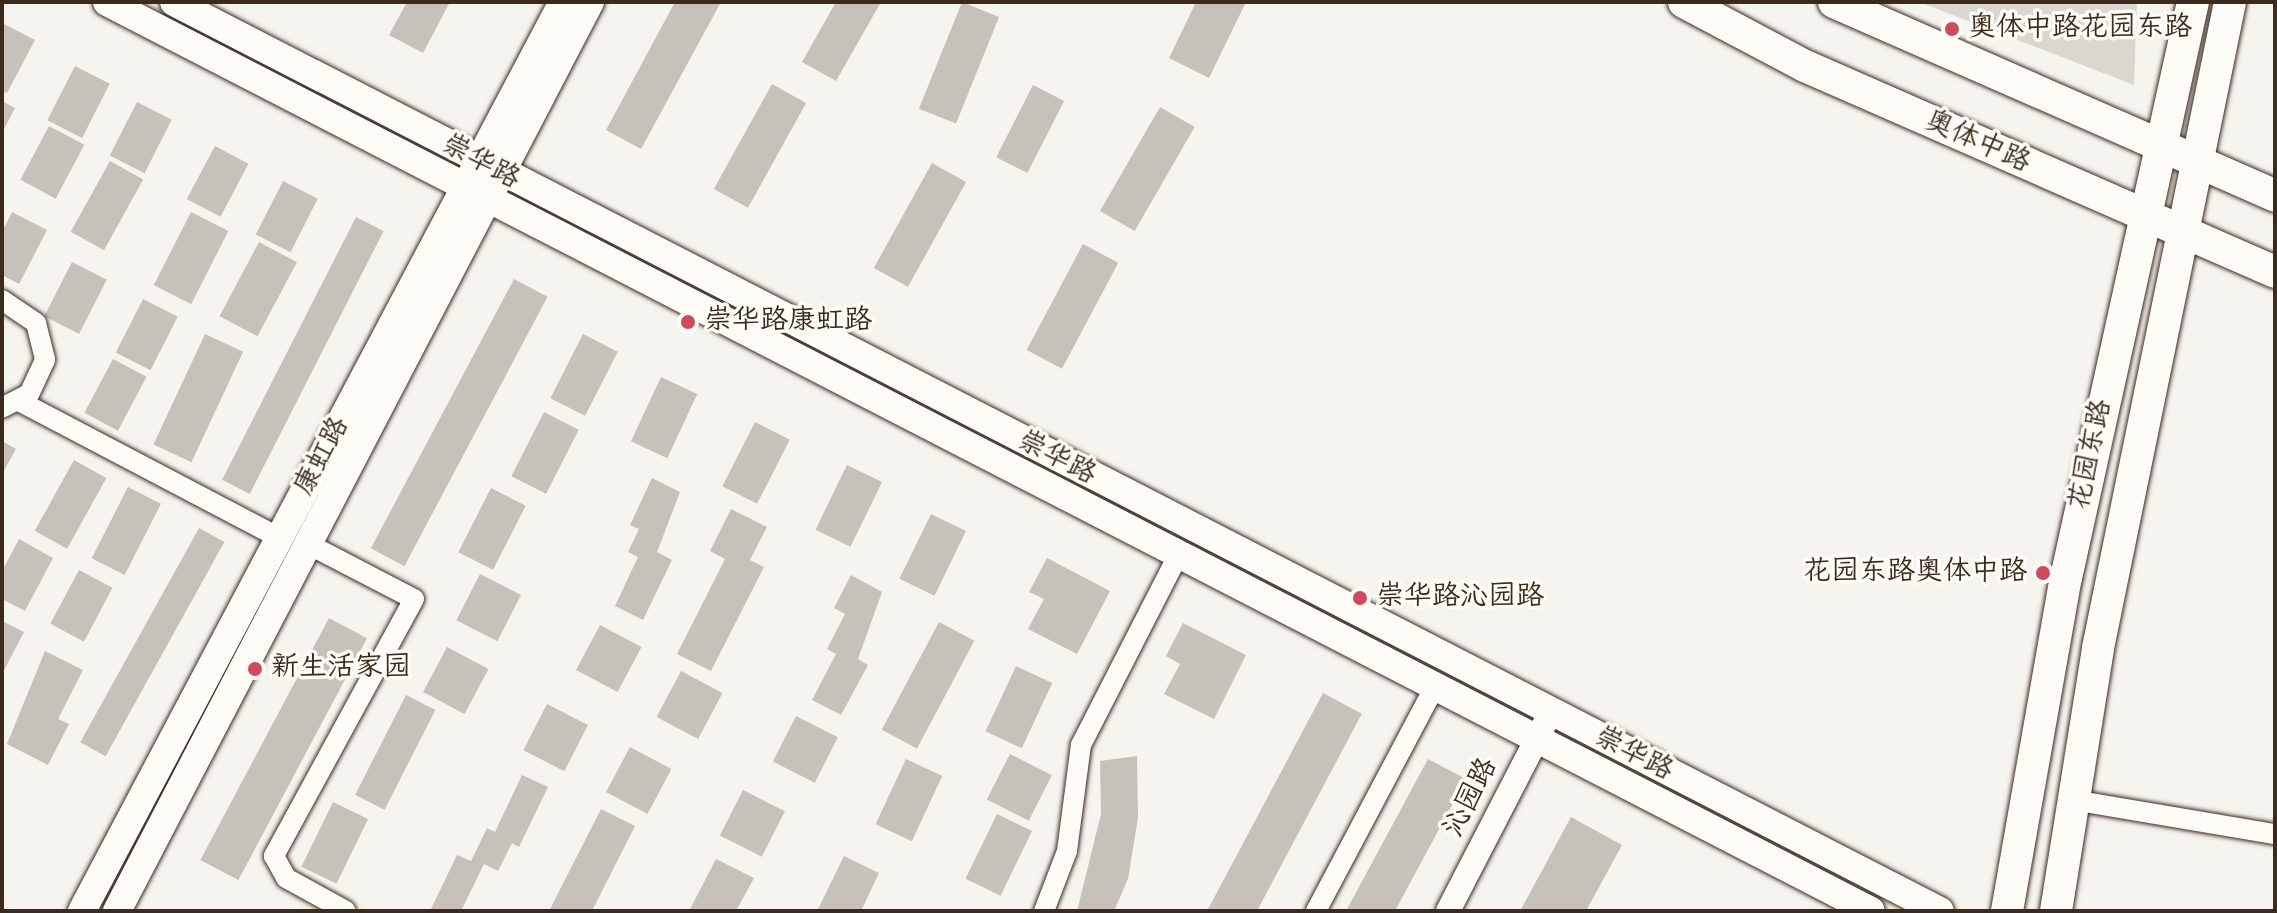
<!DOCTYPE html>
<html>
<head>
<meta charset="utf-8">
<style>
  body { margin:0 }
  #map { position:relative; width:2277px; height:913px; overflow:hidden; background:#f5f4ee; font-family:"Indie Flower","LXGW WenKai TC",sans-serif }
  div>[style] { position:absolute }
  .green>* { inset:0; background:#dad6d0 }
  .building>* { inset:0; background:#c7c1bb; transform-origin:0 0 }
  .roads { filter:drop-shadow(0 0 2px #3b2a1e) drop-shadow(0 0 2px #3b2a1e) }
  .minor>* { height:20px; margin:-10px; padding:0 10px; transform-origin:10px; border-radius:10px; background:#fdfcf7 }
  .tertiary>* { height:24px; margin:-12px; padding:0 12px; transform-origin:12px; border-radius:12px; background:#fdfcf7 }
  .secondary>* { height:28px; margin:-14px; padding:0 14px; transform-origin:14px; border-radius:14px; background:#fdfcf7 }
  .primary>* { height:32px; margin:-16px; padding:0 16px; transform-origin:16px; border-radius:16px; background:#fdfcf7 }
  .dots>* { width:22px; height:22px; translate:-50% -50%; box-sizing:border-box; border:4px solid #fdfcf7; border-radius:50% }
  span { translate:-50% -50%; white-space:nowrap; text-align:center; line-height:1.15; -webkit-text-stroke:7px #fdfcf7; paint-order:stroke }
  .poi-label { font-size:28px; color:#3b2a1e }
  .left { translate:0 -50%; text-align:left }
  .right { translate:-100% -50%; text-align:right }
  .street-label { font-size:28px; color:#3b2a1e }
  .frame { position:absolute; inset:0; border:4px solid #3b2a1e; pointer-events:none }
</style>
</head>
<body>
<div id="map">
  <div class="green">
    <i style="clip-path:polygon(1919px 2px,2137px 2px,2134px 85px)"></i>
  </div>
  <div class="building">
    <i style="clip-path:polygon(407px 2px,450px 2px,423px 53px,389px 35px)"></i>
    <i style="clip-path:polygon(675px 2px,721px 2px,641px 149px,606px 130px)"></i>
    <i style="clip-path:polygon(836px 2px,881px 2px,836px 81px,802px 62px)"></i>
    <i style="left:962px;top:2px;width:40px;height:115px;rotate:22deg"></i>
    <i style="clip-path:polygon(1196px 2px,1246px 2px,1209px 78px,1169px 58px)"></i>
    <i style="clip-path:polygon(2px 23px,35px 40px,7px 93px,2px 91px)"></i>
    <i style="left:75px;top:66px;width:39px;height:61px;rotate:27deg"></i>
    <i style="left:772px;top:84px;width:39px;height:120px;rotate:29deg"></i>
    <i style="left:1033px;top:85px;width:35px;height:81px;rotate:27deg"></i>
    <i style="clip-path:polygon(2px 101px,15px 108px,2px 133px)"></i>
    <i style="left:137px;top:102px;width:39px;height:60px;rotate:27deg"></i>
    <i style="left:1160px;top:107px;width:40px;height:120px;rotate:30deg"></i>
    <i style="left:49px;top:126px;width:40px;height:61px;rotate:28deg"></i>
    <i style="left:215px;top:146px;width:38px;height:60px;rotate:28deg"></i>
    <i style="left:110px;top:161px;width:38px;height:81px;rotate:29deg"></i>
    <i style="left:932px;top:163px;width:39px;height:120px;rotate:29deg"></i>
    <i style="left:283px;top:181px;width:39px;height:60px;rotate:27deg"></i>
    <i style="clip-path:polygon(12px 212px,47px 230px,19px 284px,2px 275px,2px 232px)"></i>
    <i style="left:191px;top:212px;width:42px;height:82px;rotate:27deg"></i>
    <i style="left:356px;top:217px;width:31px;height:295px;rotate:27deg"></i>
    <i style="left:259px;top:242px;width:43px;height:84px;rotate:28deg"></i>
    <i style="left:1083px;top:244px;width:40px;height:120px;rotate:28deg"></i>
    <i style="left:72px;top:262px;width:39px;height:61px;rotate:27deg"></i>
    <i style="left:514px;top:279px;width:38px;height:305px;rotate:28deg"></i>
    <i style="left:143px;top:299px;width:39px;height:60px;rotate:27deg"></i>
    <i style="left:205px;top:334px;width:42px;height:122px;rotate:25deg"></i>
    <i style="left:583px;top:334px;width:39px;height:72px;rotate:27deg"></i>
    <i style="left:113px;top:359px;width:38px;height:61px;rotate:28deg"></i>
    <i style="left:661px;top:377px;width:40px;height:71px;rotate:25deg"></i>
    <i style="left:544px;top:412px;width:39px;height:72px;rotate:27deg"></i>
    <i style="left:755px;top:422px;width:39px;height:72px;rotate:27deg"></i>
    <i style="clip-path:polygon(2px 441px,16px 449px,2px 474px)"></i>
    <i style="left:74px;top:460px;width:37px;height:81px;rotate:29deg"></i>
    <i style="left:847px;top:465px;width:39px;height:72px;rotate:26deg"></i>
    <i style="clip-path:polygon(652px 478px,680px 492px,657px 552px,672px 560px,643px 620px,615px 606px,638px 557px,628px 552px,639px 529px,630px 525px)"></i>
    <i style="left:128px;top:487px;width:37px;height:80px;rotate:27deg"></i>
    <i style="left:491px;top:488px;width:39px;height:72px;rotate:27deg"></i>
    <i style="clip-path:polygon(731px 509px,767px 527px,750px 560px,764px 567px,711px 671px,677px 654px,725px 559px,710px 551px)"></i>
    <i style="left:931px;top:514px;width:39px;height:72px;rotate:26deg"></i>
    <i style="left:199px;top:528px;width:29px;height:245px;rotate:29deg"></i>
    <i style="clip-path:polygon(19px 539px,53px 558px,25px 611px,2px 599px,2px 571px)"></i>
    <i style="clip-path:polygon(1047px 558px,1110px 591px,1077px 654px,1028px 629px,1044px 599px,1029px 592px)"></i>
    <i style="left:79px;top:570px;width:38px;height:61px;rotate:28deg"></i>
    <i style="left:480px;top:574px;width:46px;height:52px;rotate:27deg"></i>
    <i style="clip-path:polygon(851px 575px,882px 592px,858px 659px,868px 665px,841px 715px,812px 700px,836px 654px,827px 649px,845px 614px,834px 608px)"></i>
    <i style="left:329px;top:618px;width:43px;height:274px;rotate:28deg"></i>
    <i style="clip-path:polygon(2px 621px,24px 632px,2px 674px)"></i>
    <i style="left:939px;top:622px;width:40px;height:122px;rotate:28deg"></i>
    <i style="clip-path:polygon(1183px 623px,1246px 655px,1214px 719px,1164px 694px,1180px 664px,1166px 656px)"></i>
    <i style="left:600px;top:625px;width:47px;height:51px;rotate:28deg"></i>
    <i style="left:447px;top:647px;width:47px;height:51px;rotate:28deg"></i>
    <i style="clip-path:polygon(45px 651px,83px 670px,58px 719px,69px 724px,48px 765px,7px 744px)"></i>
    <i style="left:1016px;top:666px;width:40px;height:72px;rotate:25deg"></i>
    <i style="left:681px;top:671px;width:47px;height:52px;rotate:28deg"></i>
    <i style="left:1323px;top:693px;width:44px;height:247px;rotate:28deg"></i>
    <i style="left:406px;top:695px;width:33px;height:112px;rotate:27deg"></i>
    <i style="left:547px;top:704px;width:46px;height:52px;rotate:27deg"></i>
    <i style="left:796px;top:716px;width:47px;height:51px;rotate:27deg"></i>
    <i style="left:630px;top:747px;width:47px;height:51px;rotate:28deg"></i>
    <i style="left:1010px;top:754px;width:47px;height:51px;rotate:27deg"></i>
    <i style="clip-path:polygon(1137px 756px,1138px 818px,1128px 879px,1114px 911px,1077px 911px,1101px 814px,1100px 761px)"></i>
    <i style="left:906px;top:759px;width:40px;height:72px;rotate:25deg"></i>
    <i style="clip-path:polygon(1428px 759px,1466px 779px,1395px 911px,1346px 911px)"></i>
    <i style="clip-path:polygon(522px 775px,548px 787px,519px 847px,512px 843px,498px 871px,484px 864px,461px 911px,430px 911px,457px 855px,471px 861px,487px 828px,495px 832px)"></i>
    <i style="left:743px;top:790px;width:47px;height:51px;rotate:27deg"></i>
    <i style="left:333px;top:802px;width:39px;height:72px;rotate:26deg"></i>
    <i style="clip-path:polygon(601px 809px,635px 826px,592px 911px,549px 911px)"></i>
    <i style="left:997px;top:814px;width:39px;height:72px;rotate:26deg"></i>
    <i style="clip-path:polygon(1571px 817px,1622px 845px,1586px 911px,1520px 911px)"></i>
    <i style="clip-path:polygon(844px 856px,879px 873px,861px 911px,817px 911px)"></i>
    <i style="clip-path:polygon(716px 859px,754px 878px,736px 911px,689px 911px)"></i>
  </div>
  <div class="roads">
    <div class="minor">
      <i style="left:2px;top:300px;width:41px;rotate:34.1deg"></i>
      <i style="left:36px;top:323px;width:38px;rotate:76deg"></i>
      <i style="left:45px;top:360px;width:38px;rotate:115deg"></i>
      <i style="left:29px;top:394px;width:30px;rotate:153deg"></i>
      <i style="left:19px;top:401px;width:295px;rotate:27.7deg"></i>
      <i style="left:308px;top:544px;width:119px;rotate:27.4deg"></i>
      <i style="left:414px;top:599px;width:293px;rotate:118.6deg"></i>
      <i style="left:274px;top:856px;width:25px;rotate:61deg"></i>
      <i style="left:286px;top:878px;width:68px;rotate:28.8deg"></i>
      <i style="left:2073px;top:800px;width:205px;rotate:9.6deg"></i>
      <i style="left:1044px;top:911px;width:64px;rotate:-69deg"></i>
      <i style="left:1067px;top:851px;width:107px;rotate:-82.5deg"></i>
      <i style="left:1081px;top:745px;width:211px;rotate:-62.9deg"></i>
      <i style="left:1316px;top:911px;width:252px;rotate:-62.1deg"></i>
    </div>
    <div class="tertiary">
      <i style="left:1448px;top:911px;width:223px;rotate:-62.7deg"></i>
    </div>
    <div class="secondary">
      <i style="left:107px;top:2px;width:1984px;rotate:27.26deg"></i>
      <i style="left:174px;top:2px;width:1986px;rotate:27.24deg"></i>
      <i style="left:82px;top:911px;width:1028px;rotate:-62.11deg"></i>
      <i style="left:117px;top:911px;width:1025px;rotate:-62.51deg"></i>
    </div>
    <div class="primary">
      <i style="left:1684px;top:2px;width:137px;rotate:27.9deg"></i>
      <i style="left:1805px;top:66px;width:513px;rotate:23.67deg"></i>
      <i style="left:1834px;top:2px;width:482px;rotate:23.7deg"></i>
      <i style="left:2007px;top:911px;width:338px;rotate:-80deg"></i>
      <i style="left:2066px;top:578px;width:590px;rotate:-77.57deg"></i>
      <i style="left:2056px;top:911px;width:266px;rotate:-80.9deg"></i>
      <i style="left:2098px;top:648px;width:659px;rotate:-78.45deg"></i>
    </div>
  </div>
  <div class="dots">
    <i style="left:1952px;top:29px;background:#d1495b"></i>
    <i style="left:688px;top:322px;background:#d1495b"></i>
    <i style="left:2043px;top:573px;background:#d1495b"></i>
    <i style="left:1360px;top:598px;background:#d1495b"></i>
    <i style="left:255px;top:669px;background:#d1495b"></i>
  </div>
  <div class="poi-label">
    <span class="left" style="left:1968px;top:29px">奥体中路花园东路</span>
    <span class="left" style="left:704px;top:322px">崇华路康虹路</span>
    <span class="right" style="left:2027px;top:573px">花园东路奥体中路</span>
    <span class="left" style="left:1376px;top:598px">崇华路沁园路</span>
    <span class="left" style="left:271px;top:669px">新生活家园</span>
  </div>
  <div class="street-label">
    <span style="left:1977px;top:143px;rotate:24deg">奥体中路</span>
    <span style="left:480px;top:163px;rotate:28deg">崇华路</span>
    <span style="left:2092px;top:455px;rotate:-78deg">花园东路</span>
    <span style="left:323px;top:457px;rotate:-62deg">康虹路</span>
    <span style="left:1056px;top:459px;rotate:27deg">崇华路</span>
    <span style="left:1633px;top:755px;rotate:27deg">崇华路</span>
    <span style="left:1472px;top:798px;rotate:-63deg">沁园路</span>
  </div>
  <div class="frame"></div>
</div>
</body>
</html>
